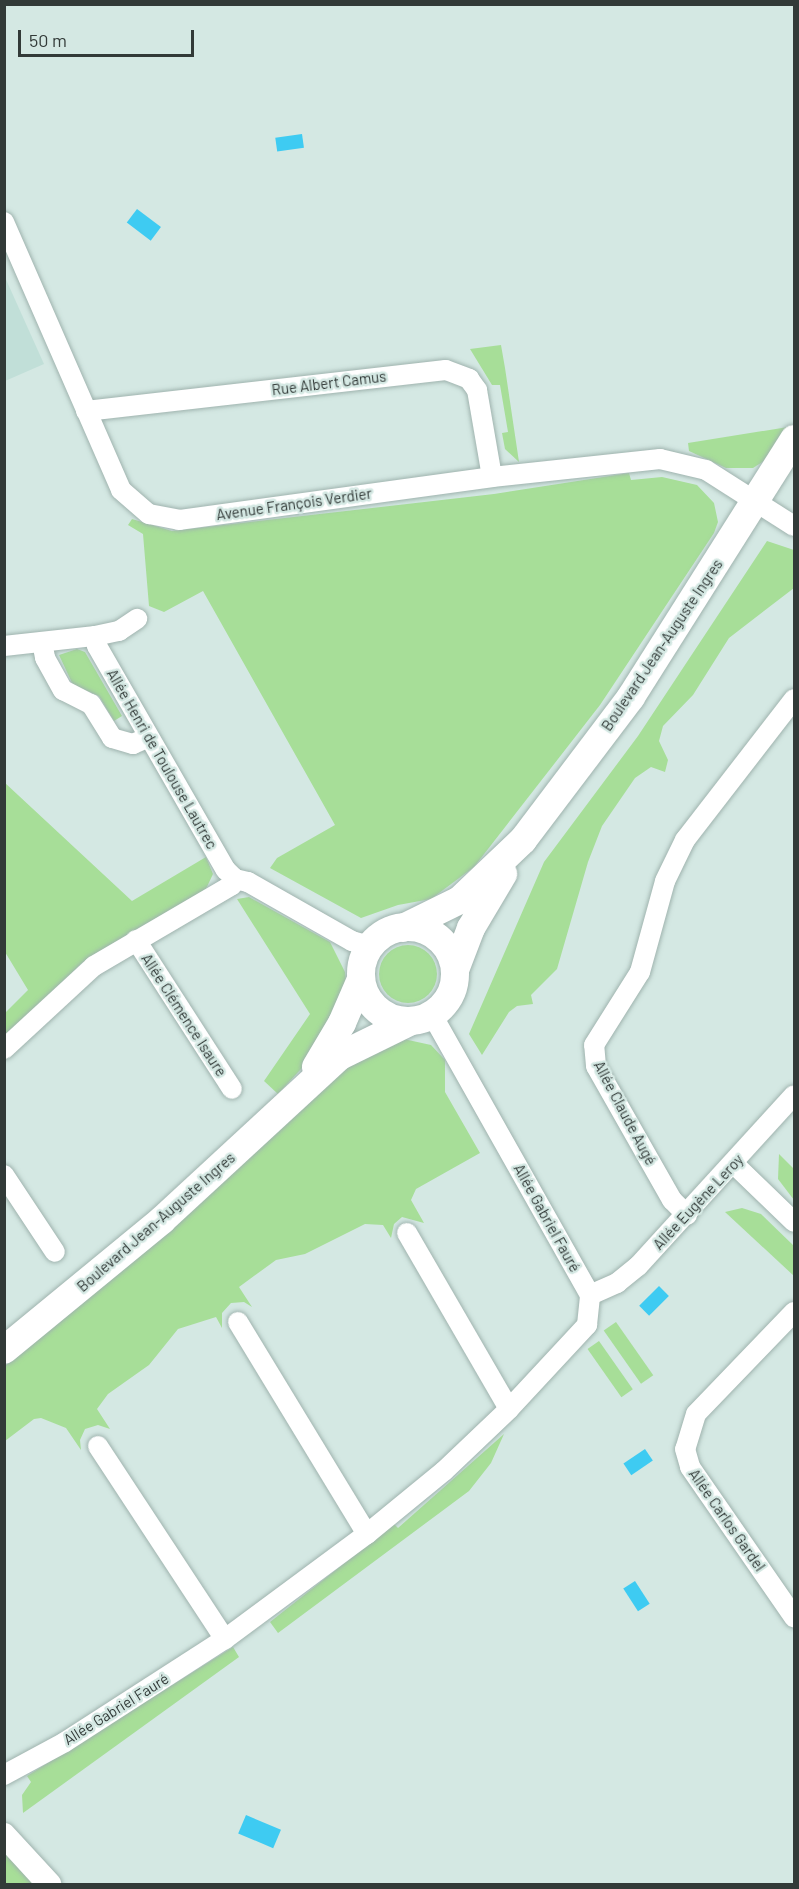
<!DOCTYPE html>
<html>
<head>
<meta charset="utf-8">
<style>
  body { margin:0 }
  #map { position:relative; width:799px; height:1889px; overflow:hidden; background:#d4e8e3; font-family:Barlow,sans-serif }
  div>[style] { position:absolute }
  .built>* { inset:0; background:#c1dfd8 }
  .green>* { inset:0; background:#a7de98; transform-origin:0 0 }
  .round { border-radius:50% }
  .water>* { inset:0; background:#3ecbf2; transform-origin:0 0 }
  .roads { filter:drop-shadow(0 0 2px #9fb3ae) drop-shadow(0 0 2px #9fb3ae) }
  .minor>* { height:20px; margin:-10px; padding:0 10px; transform-origin:10px; border-radius:10px; background:#fff }
  .tertiary>* { height:24px; margin:-12px; padding:0 12px; transform-origin:12px; border-radius:12px; background:#fff }
  .secondary>* { height:28px; margin:-14px; padding:0 14px; transform-origin:14px; border-radius:14px; background:#fff }
  .secondary>.ring { margin:-14px; padding:0; box-sizing:content-box; background:none; border:28px solid #fff; border-radius:50% }
  span { translate:-50% -50%; white-space:nowrap; text-align:center; line-height:1.15; -webkit-text-stroke:5px #d4e8e3; paint-order:stroke }
  .street-label { font-size:15px; color:#323a38 }
  .frame { position:absolute; inset:0; border:6px solid #323a38; pointer-events:none }
  .scale { position:absolute; left:18px; top:30px; width:176px; height:27px; box-sizing:border-box; border:3px solid #323a38; border-top:0; padding-left:8px; font-size:18px; line-height:21px; white-space:nowrap; color:#323a38; -webkit-text-stroke:4px #d4e8e3; paint-order:stroke }
</style>
</head>
<body>
<div id="map">
  <div class="built">
    <i style="clip-path:polygon(4px 275px,44px 364px,5px 381px,4px 381px)"></i>
  </div>
  <div class="green">
    <i style="clip-path:polygon(501px 345px,505px 368px,519px 462px,505px 449px,502px 433px,508px 432px,500px 385px,492px 385px,470px 349px)"></i>
    <i style="clip-path:polygon(788px 427px,764px 461px,753px 468px,726px 468px,689px 451px,688px 443px)"></i>
    <i style="clip-path:polygon(629px 473px,631px 480px,662px 477px,697px 485px,714px 503px,718px 522px,714px 533px,600px 705px,474px 867px,431px 899px,398px 905px,361px 918px,270px 868px,277px 858px,335px 825px,203px 591px,164px 612px,149px 606px,143px 534px,128px 525px,132px 519px,172px 531px,494px 494px)"></i>
    <i style="clip-path:polygon(767px 541px,794px 550px,794px 588px,729px 638px,693px 695px,663px 726px,659px 741px,668px 760px,665px 772px,651px 767px,635px 778px,602px 826px,588px 862px,557px 969px,531px 995px,533px 1004px,517px 1006px,509px 1012px,482px 1055px,469px 1034px,544px 862px,638px 736px)"></i>
    <i style="clip-path:polygon(77px 649px,85px 652px,122px 716px,114px 721px,99px 696px,73px 685px,59px 655px)"></i>
    <i style="clip-path:polygon(4px 782px,132px 901px,206px 857px,213px 874px,205px 891px,82px 963px,5px 1037px,5px 1013px,28px 990px,5px 952px)"></i>
    <i style="clip-path:polygon(249px 897px,330px 942px,345px 972px,346px 982px,312px 1057px,278px 1094px,264px 1081px,310px 1014px,237px 899px)"></i>
    <i class="round" style="left:379px;top:945px;width:58px;height:58px"></i>
    <i style="clip-path:polygon(399px 1038px,431px 1045px,445px 1060px,445px 1092px,480px 1153px,416px 1189px,411px 1200px,424px 1223px,402px 1217px,394px 1224px,391px 1238px,383px 1225px,365px 1224px,305px 1254px,276px 1260px,239px 1287px,252px 1307px,244px 1302px,231px 1303px,222px 1313px,222px 1328px,216px 1317px,178px 1329px,149px 1365px,108px 1394px,97px 1409px,110px 1429px,98px 1425px,85px 1429px,80px 1440px,81px 1450px,66px 1428px,41px 1418px,34px 1419px,5px 1441px,5px 1366px,173px 1227px,336px 1071px)"></i>
    <i style="clip-path:polygon(779px 1154px,794px 1169px,794px 1200px,778px 1179px)"></i>
    <i style="clip-path:polygon(742px 1208px,761px 1214px,794px 1246px,794px 1276px,725px 1212px)"></i>
    <i style="left:616px;top:1322px;width:65px;height:15px;rotate:55deg"></i>
    <i style="left:599px;top:1341px;width:59px;height:14px;rotate:55deg"></i>
    <i style="clip-path:polygon(504px 1434px,491px 1463px,469px 1491px,278px 1633px,270px 1622px,394px 1524px,398px 1528px)"></i>
    <i style="clip-path:polygon(233px 1647px,239px 1657px,23px 1813px,22px 1795px,31px 1782px,27px 1776px)"></i>
    <i style="clip-path:polygon(5px 1853px,35px 1884px,5px 1884px)"></i>
  </div>
  <div class="water">
    <i style="left:302px;top:134px;width:14px;height:27px;rotate:82deg"></i>
    <i style="left:137px;top:209px;width:30px;height:17px;rotate:37deg"></i>
    <i style="left:659px;top:1286px;width:14px;height:28px;rotate:45deg"></i>
    <i style="left:645px;top:1449px;width:14px;height:26px;rotate:56deg"></i>
    <i style="left:635px;top:1581px;width:27px;height:14px;rotate:57deg"></i>
    <i style="left:246px;top:1815px;width:38px;height:20px;rotate:23deg"></i>
  </div>
  <div class="roads">
    <div class="minor">
      <i style="left:4px;top:222px;width:292px;rotate:66.4deg"></i>
      <i style="left:121px;top:490px;width:37px;rotate:41deg"></i>
      <i style="left:149px;top:514px;width:31px;rotate:11deg"></i>
      <i style="left:179px;top:520px;width:316px;rotate:-7.8deg"></i>
      <i style="left:492px;top:477px;width:169px;rotate:-6.1deg"></i>
      <i style="left:660px;top:459px;width:47px;rotate:13.4deg"></i>
      <i style="left:706px;top:470px;width:104px;rotate:32.5deg"></i>
      <i style="left:86px;top:411px;width:362px;rotate:-6.5deg"></i>
      <i style="left:446px;top:370px;width:25px;rotate:21deg"></i>
      <i style="left:469px;top:379px;width:14px;rotate:54deg"></i>
      <i style="left:477px;top:390px;width:88px;rotate:80.2deg"></i>
      <i style="left:95px;top:636px;width:25px;rotate:-12deg"></i>
      <i style="left:119px;top:631px;width:22px;rotate:-34deg"></i>
      <i style="left:42px;top:642px;width:16px;rotate:79deg"></i>
      <i style="left:45px;top:658px;width:37px;rotate:61deg"></i>
      <i style="left:63px;top:690px;width:31px;rotate:27deg"></i>
      <i style="left:91px;top:704px;width:40px;rotate:58deg"></i>
      <i style="left:112px;top:738px;width:22px;rotate:16deg"></i>
      <i style="left:133px;top:744px;width:17px;rotate:-24deg"></i>
      <i style="left:4px;top:646px;width:92px;rotate:-6.3deg"></i>
      <i style="left:95px;top:636px;width:10px;rotate:79deg"></i>
      <i style="left:97px;top:646px;width:258px;rotate:60.1deg"></i>
      <i style="left:226px;top:870px;width:13px;rotate:45deg"></i>
      <i style="left:235px;top:879px;width:13px;rotate:13deg"></i>
      <i style="left:248px;top:882px;width:120px;rotate:29.6deg"></i>
      <i style="left:352px;top:941px;width:19px;rotate:16deg"></i>
      <i style="left:136px;top:940px;width:177px;rotate:57.2deg"></i>
      <i style="left:4px;top:1049px;width:122px;rotate:-42.7deg"></i>
      <i style="left:94px;top:966px;width:160px;rotate:-30.4deg"></i>
      <i style="left:232px;top:885px;width:7px;rotate:-63deg"></i>
      <i style="left:734px;top:1164px;width:83px;rotate:44deg"></i>
      <i style="left:4px;top:1175px;width:92px;rotate:56.5deg"></i>
      <i style="left:687px;top:1215px;width:21px;rotate:-135deg"></i>
      <i style="left:672px;top:1200px;width:154px;rotate:-119.6deg"></i>
      <i style="left:596px;top:1066px;width:21px;rotate:-95deg"></i>
      <i style="left:594px;top:1045px;width:86px;rotate:-57.8deg"></i>
      <i style="left:640px;top:972px;width:94px;rotate:-74.6deg"></i>
      <i style="left:665px;top:881px;width:46px;rotate:-64deg"></i>
      <i style="left:685px;top:840px;width:178px;rotate:-52.3deg"></i>
      <i style="left:407px;top:1233px;width:203px;rotate:59.9deg"></i>
      <i style="left:590px;top:1295px;width:30px;rotate:-24deg"></i>
      <i style="left:617px;top:1283px;width:27px;rotate:-39deg"></i>
      <i style="left:638px;top:1266px;width:231px;rotate:-47.6deg"></i>
      <i style="left:794px;top:1312px;width:141px;rotate:133.9deg"></i>
      <i style="left:696px;top:1414px;width:37px;rotate:107deg"></i>
      <i style="left:685px;top:1449px;width:19px;rotate:74deg"></i>
      <i style="left:690px;top:1467px;width:183px;rotate:55.3deg"></i>
      <i style="left:238px;top:1322px;width:248px;rotate:58.7deg"></i>
      <i style="left:98px;top:1446px;width:231px;rotate:56.7deg"></i>
      <i style="left:4px;top:1775px;width:69px;rotate:-28.4deg"></i>
      <i style="left:65px;top:1742px;width:190px;rotate:-32.8deg"></i>
      <i style="left:225px;top:1639px;width:177px;rotate:-36.5deg"></i>
      <i style="left:367px;top:1534px;width:99px;rotate:-39.3deg"></i>
      <i style="left:444px;top:1471px;width:90px;rotate:-43.6deg"></i>
      <i style="left:509px;top:1409px;width:115px;rotate:-47.1deg"></i>
      <i style="left:587px;top:1325px;width:30px;rotate:-84deg"></i>
      <i style="left:590px;top:1295px;width:322px;rotate:-119.4deg"></i>
    </div>
    <div class="tertiary">
      <i style="left:4px;top:1835px;width:67px;rotate:47.4deg"></i>
    </div>
    <div class="secondary">
      <i class="ring" style="left:361px;top:927px;width:66px;height:66px"></i>
      <i style="left:403px;top:928px;width:64px;rotate:-26.2deg"></i>
      <i style="left:460px;top:900px;width:87px;rotate:-43.6deg"></i>
      <i style="left:523px;top:840px;width:179px;rotate:-52.9deg"></i>
      <i style="left:631px;top:697px;width:305px;rotate:-57.7deg"></i>
      <i style="left:455px;top:970px;width:45px;rotate:-69.1deg"></i>
      <i style="left:471px;top:928px;width:63px;rotate:-59.3deg"></i>
      <i style="left:316px;top:1067px;width:51px;rotate:-59.4deg"></i>
      <i style="left:342px;top:1023px;width:48px;rotate:-66.6deg"></i>
      <i style="left:4px;top:1350px;width:205px;rotate:-39.4deg"></i>
      <i style="left:162px;top:1220px;width:242px;rotate:-42.7deg"></i>
      <i style="left:340px;top:1056px;width:77px;rotate:-26.2deg"></i>
    </div>
  </div>
  <div class="street-label">
    <span style="left:329px;top:383px;rotate:-7deg">Rue Albert Camus</span>
    <span style="left:294px;top:504px;rotate:-8deg">Avenue François Verdier</span>
    <span style="left:662px;top:645px;rotate:-56deg">Boulevard Jean-Auguste Ingres</span>
    <span style="left:162px;top:759px;rotate:60deg">Allée Henri de Toulouse Lautrec</span>
    <span style="left:184px;top:1015px;rotate:57deg">Allée Clémence Isaure</span>
    <span style="left:625px;top:1113px;rotate:62deg">Allée Claude Augé</span>
    <span style="left:698px;top:1202px;rotate:-47deg">Allée Eugène Leroy</span>
    <span style="left:547px;top:1218px;rotate:61deg">Allée Gabriel Fauré</span>
    <span style="left:156px;top:1222px;rotate:-41deg">Boulevard Jean-Auguste Ingres</span>
    <span style="left:727px;top:1520px;rotate:55deg">Allée Carlos Gardel</span>
    <span style="left:116px;top:1709px;rotate:-32deg">Allée Gabriel Fauré</span>
  </div>
  <div class="frame"></div>
  <div class="scale">50 m</div>
</div>
</body>
</html>
